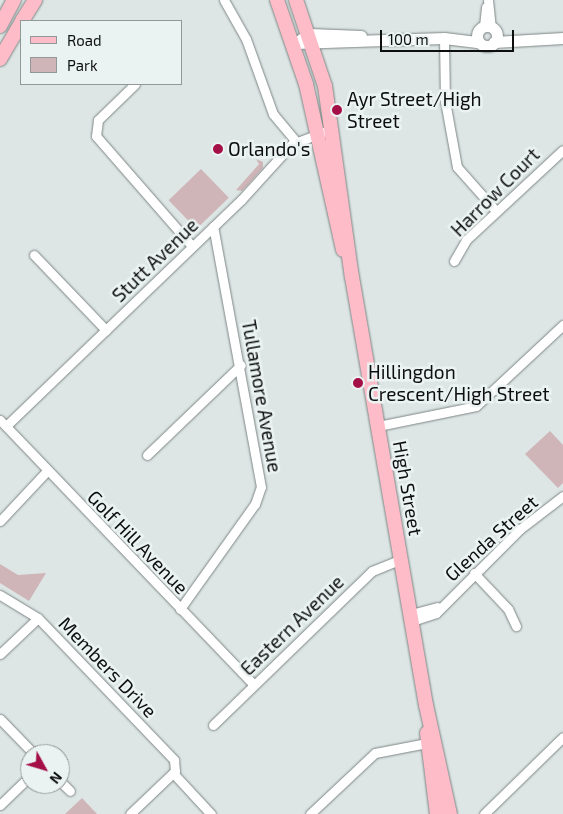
<!DOCTYPE html>
<html>
<head>
<meta charset="utf-8">
<style>
  body { margin:0 }
  #map { position:relative; width:563px; height:814px; overflow:hidden; background:#dde6e5; font-family:"Exo 2",sans-serif }
  div>[style] { position:absolute }
  .green>* { inset:0; background:#cfb5b8; transform-origin:0 0 }
  .roads { filter:drop-shadow(0 0 1px #7e8685) drop-shadow(0 0 1px #7e8685) }
  .minor>* { height:9px; margin:-4.5px; padding:0 4.5px; transform-origin:4.5px; border-radius:4.5px; background:#fff }
  .tertiary>* { height:11px; margin:-5.5px; padding:0 5.5px; transform-origin:5.5px; border-radius:5.5px; background:#fff }
  .tertiary>.ring { margin:-5.5px; padding:0; box-sizing:content-box; background:none; border:11px solid #fff; border-radius:50% }
  .primary>* { height:14px; margin:-7px; padding:0 7px; transform-origin:7px; border-radius:7px; background:#fdbcc8 }
  .dots>* { width:14px; height:14px; translate:-50% -50%; box-sizing:border-box; border:2px solid #ebf3f2; border-radius:50% }
  span { translate:-50% -50%; white-space:nowrap; text-align:center; line-height:1.15; -webkit-text-stroke:5px #ebf3f2; paint-order:stroke }
  .poi-label { font-size:19px; color:#0d0f0f }
  .left { translate:0 -50%; text-align:left }
  .street-label { font-size:19px; color:#0d0f0f }
  .legend { position:absolute; left:20px; top:20px; width:162px; height:65px; box-sizing:border-box; background:#ebf3f2; border:1px solid #929897; margin:0; padding:6px 9px; list-style:none; font-size:15px; color:#0d0f0f }
  .legend li { display:flex; align-items:center; gap:10px; height:25px }
  .legend b { width:25px; border:1px solid #929897 }
  .north { position:absolute; left:20px; top:744px; width:50px; height:50px; box-sizing:border-box; background:#ebf3f2; border:1px solid #929897; border-radius:50%; rotate:129deg; font-size:14px; font-weight:700; line-height:20px; text-align:center; color:#0d0f0f }
  .north::after { content:''; display:block; margin:auto; width:18px; height:22px; background:#a50f47; clip-path:polygon(50% 0,100% 100%,50% 72%,0 100%) }
  .scale { position:absolute; left:380px; top:30px; width:134px; height:22px; box-sizing:border-box; border:2px solid #0d0f0f; border-top:0; padding-left:6px; font-size:15px; line-height:18px; white-space:nowrap; color:#0d0f0f; -webkit-text-stroke:4px #ebf3f2; paint-order:stroke }
</style>
</head>
<body>
<div id="map">
  <div class="green">
    <i style="clip-path:polygon(256px 159px,263px 162px,263px 168px,242px 191px,236px 190px,259px 164px)"></i>
    <i style="left:201px;top:169px;width:40px;height:45px;rotate:46deg"></i>
    <i style="clip-path:polygon(550px 431px,563px 445px,563px 483px,558px 488px,525px 454px)"></i>
    <i style="clip-path:polygon(0 564px,18px 575px,46px 573px,29px 601px,0 583px)"></i>
    <i style="clip-path:polygon(82px 798px,97px 814px,65px 814px)"></i>
  </div>
  <div class="roads">
    <div class="minor">
      <i style="left:224px;top:0;width:45px;rotate:60.6deg"></i>
      <i style="left:246px;top:39px;width:80px;rotate:70.2deg"></i>
      <i style="left:273px;top:114px;width:35px;rotate:50deg"></i>
      <i style="left:488px;top:0;width:27px;rotate:84deg"></i>
      <i style="left:484px;top:26px;width:19px;rotate:-84deg"></i>
      <i style="left:444px;top:38px;width:63px;rotate:89.1deg"></i>
      <i style="left:445px;top:101px;width:67px;rotate:79.7deg"></i>
      <i style="left:457px;top:167px;width:59px;rotate:48.4deg"></i>
      <i style="left:135px;top:84px;width:52px;rotate:135.8deg"></i>
      <i style="left:98px;top:120px;width:16px;rotate:97deg"></i>
      <i style="left:96px;top:136px;width:146px;rotate:48.9deg"></i>
      <i style="left:34px;top:255px;width:104px;rotate:46.2deg"></i>
      <i style="left:454px;top:261px;width:24px;rotate:-60deg"></i>
      <i style="left:466px;top:240px;width:132px;rotate:-42.9deg"></i>
      <i style="left:0;top:420px;width:367px;rotate:46.2deg"></i>
      <i style="left:6px;top:426px;width:326px;rotate:-43.9deg"></i>
      <i style="left:241px;top:200px;width:76px;rotate:-47.7deg"></i>
      <i style="left:292px;top:144px;width:43px;rotate:-20.6deg"></i>
      <i style="left:378px;top:426px;width:100px;rotate:-11.5deg"></i>
      <i style="left:476px;top:406px;width:119px;rotate:-43deg"></i>
      <i style="left:147px;top:455px;width:130px;rotate:-43.8deg"></i>
      <i style="left:0;top:521px;width:69px;rotate:-46.8deg"></i>
      <i style="left:474px;top:573px;width:50px;rotate:46.6deg"></i>
      <i style="left:508px;top:609px;width:19px;rotate:65deg"></i>
      <i style="left:0;top:595px;width:44px;rotate:31.2deg"></i>
      <i style="left:38px;top:618px;width:197px;rotate:46.2deg"></i>
      <i style="left:174px;top:760px;width:11px;rotate:85deg"></i>
      <i style="left:175px;top:771px;width:62px;rotate:136.3deg"></i>
      <i style="left:180px;top:609px;width:129px;rotate:-54.5deg"></i>
      <i style="left:255px;top:504px;width:18px;rotate:-71deg"></i>
      <i style="left:261px;top:487px;width:265px;rotate:-100.4deg"></i>
      <i style="left:411px;top:614px;width:27px;rotate:-15deg"></i>
      <i style="left:412px;top:621px;width:25px;rotate:-18deg"></i>
      <i style="left:436px;top:613px;width:119px;rotate:-45deg"></i>
      <i style="left:520px;top:529px;width:54px;rotate:-37.5deg"></i>
      <i style="left:0;top:654px;width:52px;rotate:-43.5deg"></i>
      <i style="left:0;top:719px;width:49px;rotate:45.8deg"></i>
      <i style="left:213px;top:725px;width:221px;rotate:-44.1deg"></i>
      <i style="left:372px;top:571px;width:31px;rotate:-22deg"></i>
      <i style="left:173px;top:773px;width:56px;rotate:47.2deg"></i>
      <i style="left:60px;top:781px;width:14px;rotate:45deg"></i>
      <i style="left:0;top:805px;width:42px;rotate:-44deg"></i>
      <i style="left:310px;top:814px;width:89px;rotate:-43.2deg"></i>
      <i style="left:375px;top:753px;width:58px;rotate:-10.9deg"></i>
      <i style="left:484px;top:814px;width:110px;rotate:-44.3deg"></i>
    </div>
    <div class="tertiary">
      <i class="ring" style="left:477px;top:26px;width:9px;height:9px"></i>
      <i style="left:301px;top:39px;width:10px;rotate:-29deg"></i>
      <i style="left:310px;top:34px;width:51px;rotate:2.2deg"></i>
      <i style="left:494px;top:42px;width:69px;rotate:-3.3deg"></i>
      <i style="left:295px;top:43px;width:149px;rotate:-1.9deg"></i>
      <i style="left:444px;top:38px;width:35px;rotate:7deg"></i>
    </div>
    <div class="primary">
      <i style="left:277px;top:0;width:89px;rotate:71deg"></i>
      <i style="left:306px;top:84px;width:170px;rotate:77.4deg"></i>
      <i style="left:296px;top:0;width:91px;rotate:71.4deg"></i>
      <i style="left:325px;top:86px;width:193px;rotate:82deg"></i>
      <i style="left:352px;top:277px;width:434px;rotate:80.2deg"></i>
      <i style="left:426px;top:705px;width:112px;rotate:77.6deg"></i>
      <i style="left:22px;top:21px;width:25px;rotate:-58deg"></i>
      <i style="left:0;top:26px;width:30px;rotate:-62deg"></i>
      <i style="left:0;top:59px;width:42px;rotate:-59.7deg"></i>
      <i style="left:427px;top:733px;width:82px;rotate:83deg"></i>
    </div>
  </div>
  <div class="dots">
    <i style="left:337px;top:110px;background:#a50f47"></i>
    <i style="left:218px;top:149px;background:#a50f47"></i>
    <i style="left:358px;top:383px;background:#a50f47"></i>
  </div>
  <div class="poi-label">
    <span class="left" style="left:347px;top:110px">Ayr Street/High<br>Street</span>
    <span class="left" style="left:228px;top:149px">Orlando's</span>
    <span class="left" style="left:368px;top:383px">Hillingdon<br>Crescent/High Street</span>
  </div>
  <div class="street-label">
    <span style="left:495px;top:192px;rotate:-45deg">Harrow Court</span>
    <span style="left:155px;top:260px;rotate:-44deg">Stutt Avenue</span>
    <span style="left:262px;top:396px;rotate:80deg">Tullamore Avenue</span>
    <span style="left:408px;top:488px;rotate:80deg">High Street</span>
    <span style="left:491px;top:538px;rotate:-42deg">Glenda Street</span>
    <span style="left:138px;top:542px;rotate:46deg">Golf Hill Avenue</span>
    <span style="left:292px;top:625px;rotate:-44deg">Eastern Avenue</span>
    <span style="left:108px;top:667px;rotate:46deg">Members Drive</span>
  </div>
  <ul class="legend">
  <li><b style="height:6px;background:#fdbcc8"></b>Road</li>
  <li><b style="height:14px;background:#cfb5b8"></b>Park</li>
  </ul>
  <div class="north">N</div>
  <div class="scale">100 m</div>
</div>
</body>
</html>
